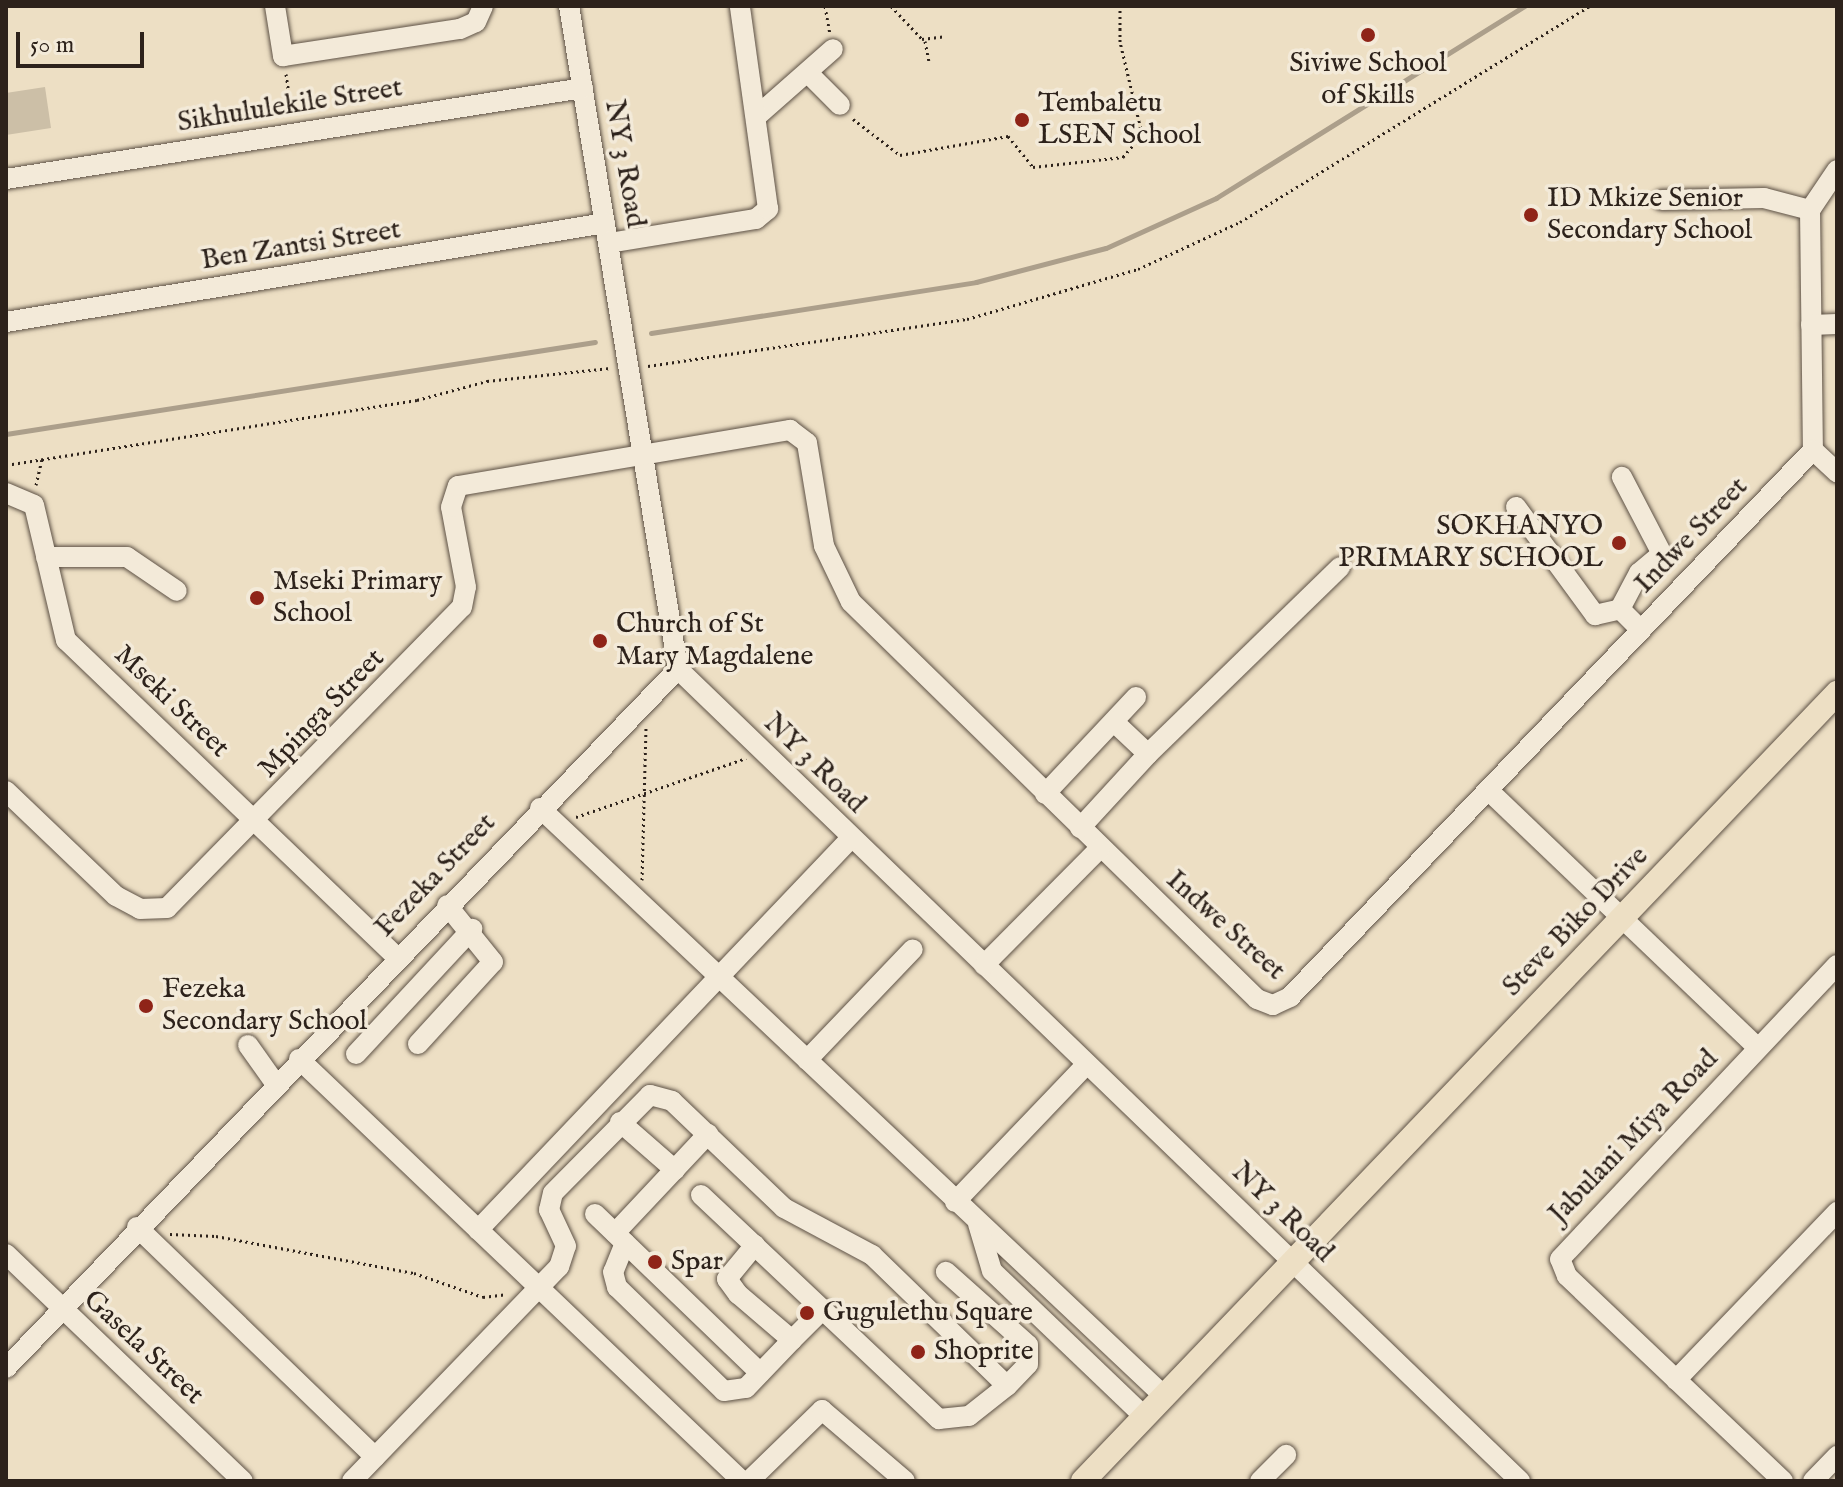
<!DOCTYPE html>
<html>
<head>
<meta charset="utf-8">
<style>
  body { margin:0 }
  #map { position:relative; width:1843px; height:1487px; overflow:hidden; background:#eddfc4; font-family:"IM FELL English",serif }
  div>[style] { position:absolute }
  .green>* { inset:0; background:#ccbfa7 }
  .stream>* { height:5px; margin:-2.5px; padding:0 2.5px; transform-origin:2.5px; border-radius:2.5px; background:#ac9f8b }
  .path>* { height:3px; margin-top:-1.5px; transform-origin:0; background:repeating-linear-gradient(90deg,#2d221b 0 2px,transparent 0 6px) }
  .roads { filter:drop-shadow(0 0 2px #5d5145) drop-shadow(0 0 2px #5d5145) }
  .minor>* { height:20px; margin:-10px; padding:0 10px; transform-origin:10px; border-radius:10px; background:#f3ead9 }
  .major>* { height:24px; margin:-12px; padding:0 12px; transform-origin:12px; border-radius:12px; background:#eddfc4 }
  .dots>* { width:22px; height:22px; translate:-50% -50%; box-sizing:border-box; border:4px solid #f3ead9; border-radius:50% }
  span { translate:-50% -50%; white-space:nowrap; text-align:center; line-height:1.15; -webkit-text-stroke:7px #f3ead9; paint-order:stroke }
  .poi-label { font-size:28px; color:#2d221b }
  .left { translate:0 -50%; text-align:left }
  .right { translate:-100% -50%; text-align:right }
  .street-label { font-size:28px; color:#2d221b }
  .frame { position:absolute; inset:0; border:8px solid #2d221b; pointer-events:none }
  .scale { position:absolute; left:16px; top:32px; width:128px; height:36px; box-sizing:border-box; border:4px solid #2d221b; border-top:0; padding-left:10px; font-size:24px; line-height:28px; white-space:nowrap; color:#2d221b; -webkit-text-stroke:6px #f3ead9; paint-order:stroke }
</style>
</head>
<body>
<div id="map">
  <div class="green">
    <i style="clip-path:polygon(45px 87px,51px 128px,6px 135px,6px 93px)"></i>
  </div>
  <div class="stream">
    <i style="left:651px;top:333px;width:329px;rotate:-8.9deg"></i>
    <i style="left:976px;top:282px;width:134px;rotate:-14.7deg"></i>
    <i style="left:1106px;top:248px;width:121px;rotate:-24.4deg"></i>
    <i style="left:1216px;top:198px;width:364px;rotate:-31.9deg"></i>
    <i style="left:6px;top:434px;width:596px;rotate:-8.88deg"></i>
  </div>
  <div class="path">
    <i style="left:825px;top:6px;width:27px;rotate:80deg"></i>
    <i style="left:891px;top:6px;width:45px;rotate:46.8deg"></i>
    <i style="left:922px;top:39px;width:23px;rotate:-7deg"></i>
    <i style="left:925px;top:41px;width:20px;rotate:79deg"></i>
    <i style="left:286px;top:74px;width:40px;rotate:81.5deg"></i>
    <i style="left:853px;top:119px;width:59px;rotate:37.5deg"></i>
    <i style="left:900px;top:155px;width:110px;rotate:-10deg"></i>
    <i style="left:1008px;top:136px;width:40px;rotate:51deg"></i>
    <i style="left:1033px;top:167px;width:91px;rotate:-6.3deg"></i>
    <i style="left:1123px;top:157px;width:30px;rotate:-50deg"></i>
    <i style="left:1142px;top:134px;width:95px;rotate:-103.4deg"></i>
    <i style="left:1120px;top:42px;width:36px;rotate:-90deg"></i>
    <i style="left:648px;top:366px;width:322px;rotate:-8.4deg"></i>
    <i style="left:967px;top:319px;width:178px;rotate:-16.3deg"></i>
    <i style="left:1138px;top:269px;width:112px;rotate:-24.7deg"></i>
    <i style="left:1240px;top:222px;width:411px;rotate:-31.7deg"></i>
    <i style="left:6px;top:465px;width:416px;rotate:-9deg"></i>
    <i style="left:417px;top:400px;width:73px;rotate:-15.2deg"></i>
    <i style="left:487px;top:381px;width:124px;rotate:-6deg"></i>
    <i style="left:36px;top:485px;width:26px;rotate:-77deg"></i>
    <i style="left:576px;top:817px;width:180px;rotate:-19.1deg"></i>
    <i style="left:642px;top:880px;width:152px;rotate:-88.5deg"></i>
    <i style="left:170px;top:1234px;width:46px;rotate:2.5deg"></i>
    <i style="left:216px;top:1236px;width:201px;rotate:10.6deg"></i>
    <i style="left:414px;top:1273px;width:73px;rotate:19.2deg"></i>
    <i style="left:483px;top:1297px;width:23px;rotate:-7deg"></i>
  </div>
  <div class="roads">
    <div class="minor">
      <i style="left:275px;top:6px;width:51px;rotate:80.9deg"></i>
      <i style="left:283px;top:56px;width:179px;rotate:-8.7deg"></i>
      <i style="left:460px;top:29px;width:17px;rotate:-24deg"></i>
      <i style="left:476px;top:22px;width:17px;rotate:-66deg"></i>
      <i style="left:569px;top:6px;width:672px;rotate:80.66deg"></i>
      <i style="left:678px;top:669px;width:1170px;rotate:43.96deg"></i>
      <i style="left:808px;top:73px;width:45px;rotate:45deg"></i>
      <i style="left:757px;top:116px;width:101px;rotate:-41.4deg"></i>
      <i style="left:1837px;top:170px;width:48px;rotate:124deg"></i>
      <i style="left:1810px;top:210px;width:240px;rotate:89.3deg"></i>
      <i style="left:1813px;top:450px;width:33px;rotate:43deg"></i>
      <i style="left:6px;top:179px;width:584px;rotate:-8.96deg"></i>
      <i style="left:1662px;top:200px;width:102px;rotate:-1.1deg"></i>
      <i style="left:1764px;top:198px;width:48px;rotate:14.6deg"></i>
      <i style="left:609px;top:243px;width:149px;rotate:-9.3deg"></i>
      <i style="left:756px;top:219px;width:16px;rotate:-40deg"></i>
      <i style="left:768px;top:209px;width:205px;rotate:-97.9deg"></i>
      <i style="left:6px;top:322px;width:607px;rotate:-9.38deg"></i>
      <i style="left:1811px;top:325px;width:26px;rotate:-2deg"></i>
      <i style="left:6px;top:493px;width:30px;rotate:23deg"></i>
      <i style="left:34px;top:505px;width:139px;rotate:76.7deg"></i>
      <i style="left:66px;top:640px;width:458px;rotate:43.8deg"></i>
      <i style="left:1516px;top:507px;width:134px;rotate:53.8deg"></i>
      <i style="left:1595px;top:615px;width:26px;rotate:-13deg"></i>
      <i style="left:1620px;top:609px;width:30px;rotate:45deg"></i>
      <i style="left:46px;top:557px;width:81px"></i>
      <i style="left:127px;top:557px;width:60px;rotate:34.2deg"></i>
      <i style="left:1620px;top:609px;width:41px;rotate:-62.2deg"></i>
      <i style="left:1639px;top:573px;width:30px;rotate:-40deg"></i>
      <i style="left:1662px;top:554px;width:87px;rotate:-117.5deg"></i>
      <i style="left:1148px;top:754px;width:268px;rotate:-44.2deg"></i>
      <i style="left:1488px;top:790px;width:373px;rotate:43.7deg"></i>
      <i style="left:6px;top:791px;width:152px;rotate:43.7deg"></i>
      <i style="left:116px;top:896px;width:27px;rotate:28deg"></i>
      <i style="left:140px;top:909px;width:27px;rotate:-2deg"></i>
      <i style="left:167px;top:908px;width:421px;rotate:-45.6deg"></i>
      <i style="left:462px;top:607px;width:20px;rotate:-79deg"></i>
      <i style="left:466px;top:587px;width:81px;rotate:-100.6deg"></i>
      <i style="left:451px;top:507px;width:22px;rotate:-72deg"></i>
      <i style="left:458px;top:486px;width:337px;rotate:-9.6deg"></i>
      <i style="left:790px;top:430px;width:21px;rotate:37deg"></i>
      <i style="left:807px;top:443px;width:104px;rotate:80.6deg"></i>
      <i style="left:824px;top:546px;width:62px;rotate:64.3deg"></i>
      <i style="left:851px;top:602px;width:568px;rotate:44.36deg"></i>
      <i style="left:1257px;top:999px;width:17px;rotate:21deg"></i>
      <i style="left:1273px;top:1005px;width:19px;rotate:-25deg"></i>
      <i style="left:1290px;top:997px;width:757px;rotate:-46.28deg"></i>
      <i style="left:1045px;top:794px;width:133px;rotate:-46.8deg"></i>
      <i style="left:540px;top:808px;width:859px;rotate:43.3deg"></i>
      <i style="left:1080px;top:828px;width:100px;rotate:-47.4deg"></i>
      <i style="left:1148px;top:754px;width:47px;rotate:-136.7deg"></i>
      <i style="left:984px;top:965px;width:165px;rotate:-45.2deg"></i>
      <i style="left:418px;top:1044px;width:111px;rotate:-47.6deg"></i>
      <i style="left:493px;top:962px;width:73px;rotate:-128.9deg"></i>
      <i style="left:248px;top:1045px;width:47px;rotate:54.6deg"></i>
      <i style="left:356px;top:1054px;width:171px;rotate:-47.1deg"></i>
      <i style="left:299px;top:1059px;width:612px;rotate:43.61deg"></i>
      <i style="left:807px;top:1060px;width:153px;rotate:-46.3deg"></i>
      <i style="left:620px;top:1122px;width:73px;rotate:41.1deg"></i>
      <i style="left:701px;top:1195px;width:327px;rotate:43.3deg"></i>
      <i style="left:939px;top:1419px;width:30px;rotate:-6deg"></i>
      <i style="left:969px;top:1416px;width:48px;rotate:-38.3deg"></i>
      <i style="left:955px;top:1202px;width:191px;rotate:-46.3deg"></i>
      <i style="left:595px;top:1214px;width:229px;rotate:43.9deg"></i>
      <i style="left:978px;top:1224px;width:49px;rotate:73.4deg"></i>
      <i style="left:992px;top:1271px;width:211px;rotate:43.7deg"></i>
      <i style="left:137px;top:1227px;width:331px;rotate:44deg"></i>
      <i style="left:478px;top:1230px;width:541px;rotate:-46.42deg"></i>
      <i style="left:615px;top:1233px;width:136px;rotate:-46.8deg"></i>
      <i style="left:625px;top:1243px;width:31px;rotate:112deg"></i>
      <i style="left:613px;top:1272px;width:16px;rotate:75deg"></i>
      <i style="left:617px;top:1287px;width:149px;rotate:44.2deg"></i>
      <i style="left:724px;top:1391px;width:22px;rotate:-8deg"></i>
      <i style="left:746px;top:1388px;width:66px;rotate:-46.2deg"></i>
      <i style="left:755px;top:1245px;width:44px;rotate:129.5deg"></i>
      <i style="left:727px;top:1279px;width:19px;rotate:54deg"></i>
      <i style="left:738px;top:1294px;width:71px;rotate:40.4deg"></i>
      <i style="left:792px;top:1340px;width:44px;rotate:-45deg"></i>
      <i style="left:6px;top:1254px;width:328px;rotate:43.8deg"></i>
      <i style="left:6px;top:1368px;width:970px;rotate:-46.13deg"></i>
      <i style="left:1676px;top:1380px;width:233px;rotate:-46.2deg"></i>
      <i style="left:352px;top:1481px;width:298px;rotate:-46deg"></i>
      <i style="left:559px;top:1267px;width:22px;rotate:-72deg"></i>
      <i style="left:566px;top:1246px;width:40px;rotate:-115deg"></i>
      <i style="left:549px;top:1210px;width:17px;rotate:-77deg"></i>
      <i style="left:553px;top:1193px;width:138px;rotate:-45.3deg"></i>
      <i style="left:650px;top:1095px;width:23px;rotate:15deg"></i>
      <i style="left:672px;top:1101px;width:155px;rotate:43.7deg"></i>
      <i style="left:784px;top:1208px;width:100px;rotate:28.1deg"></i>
      <i style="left:872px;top:1255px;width:188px;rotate:44.1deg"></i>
      <i style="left:1007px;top:1386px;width:30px;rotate:-46deg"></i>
      <i style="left:1028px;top:1364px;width:19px;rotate:-90deg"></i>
      <i style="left:1028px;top:1345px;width:110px;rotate:-138.3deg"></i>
      <i style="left:749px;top:1481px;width:102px;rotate:-44.2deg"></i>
      <i style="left:822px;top:1410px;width:109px;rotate:40.5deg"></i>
      <i style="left:1260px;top:1481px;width:37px;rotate:-45deg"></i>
      <i style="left:1783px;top:1481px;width:298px;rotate:-136.5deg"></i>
      <i style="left:1567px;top:1276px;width:18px;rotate:-112deg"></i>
      <i style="left:1560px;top:1259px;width:404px;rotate:-46.7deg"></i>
      <i style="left:1813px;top:1481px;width:35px;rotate:-46deg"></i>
    </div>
    <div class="major">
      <i style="left:1083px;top:1481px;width:1091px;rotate:-46.26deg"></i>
    </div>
  </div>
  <div class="dots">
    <i style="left:1368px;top:35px;background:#8f2418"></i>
    <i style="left:1022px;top:120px;background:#8f2418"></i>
    <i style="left:1531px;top:215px;background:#8f2418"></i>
    <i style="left:1619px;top:543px;background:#8f2418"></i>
    <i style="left:257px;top:598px;background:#8f2418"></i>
    <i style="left:600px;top:641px;background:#8f2418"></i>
    <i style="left:146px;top:1006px;background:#8f2418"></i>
    <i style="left:655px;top:1262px;background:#8f2418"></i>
    <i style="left:807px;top:1313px;background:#8f2418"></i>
    <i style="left:918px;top:1352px;background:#8f2418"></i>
  </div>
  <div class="poi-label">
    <span style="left:1368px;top:80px">Siviwe School<br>of Skills</span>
    <span class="left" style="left:1038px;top:120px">Tembaletu<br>LSEN School</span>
    <span class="left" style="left:1547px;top:215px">ID Mkize Senior<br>Secondary School</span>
    <span class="right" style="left:1603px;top:543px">SOKHANYO<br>PRIMARY SCHOOL</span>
    <span class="left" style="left:273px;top:598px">Mseki Primary<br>School</span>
    <span class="left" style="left:616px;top:641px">Church of St<br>Mary Magdalene</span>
    <span class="left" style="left:162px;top:1006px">Fezeka<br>Secondary School</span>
    <span class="left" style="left:671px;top:1262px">Spar</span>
    <span class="left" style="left:823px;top:1313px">Gugulethu Square</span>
    <span class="left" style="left:934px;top:1352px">Shoprite</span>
  </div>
  <div class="street-label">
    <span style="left:290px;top:106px;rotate:-9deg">Sikhululekile Street</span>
    <span style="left:624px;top:164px;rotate:80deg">NY 3 Road</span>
    <span style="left:301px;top:246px;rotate:-9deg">Ben Zantsi Street</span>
    <span style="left:1692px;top:536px;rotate:-46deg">Indwe Street</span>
    <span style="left:171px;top:702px;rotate:44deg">Mseki Street</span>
    <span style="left:322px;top:714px;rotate:-46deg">Mpinga Street</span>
    <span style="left:814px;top:764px;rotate:44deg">NY 3 Road</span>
    <span style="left:436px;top:876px;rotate:-46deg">Fezeka Street</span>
    <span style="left:1576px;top:922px;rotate:-46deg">Steve Biko Drive</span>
    <span style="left:1225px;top:926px;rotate:42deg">Indwe Street</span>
    <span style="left:1634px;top:1137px;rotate:-46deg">Jabulani Miya Road</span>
    <span style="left:1282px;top:1213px;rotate:44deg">NY 3 Road</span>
    <span style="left:143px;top:1348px;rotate:43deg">Gasela Street</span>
  </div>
  <div class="frame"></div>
  <div class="scale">50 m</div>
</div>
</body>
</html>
